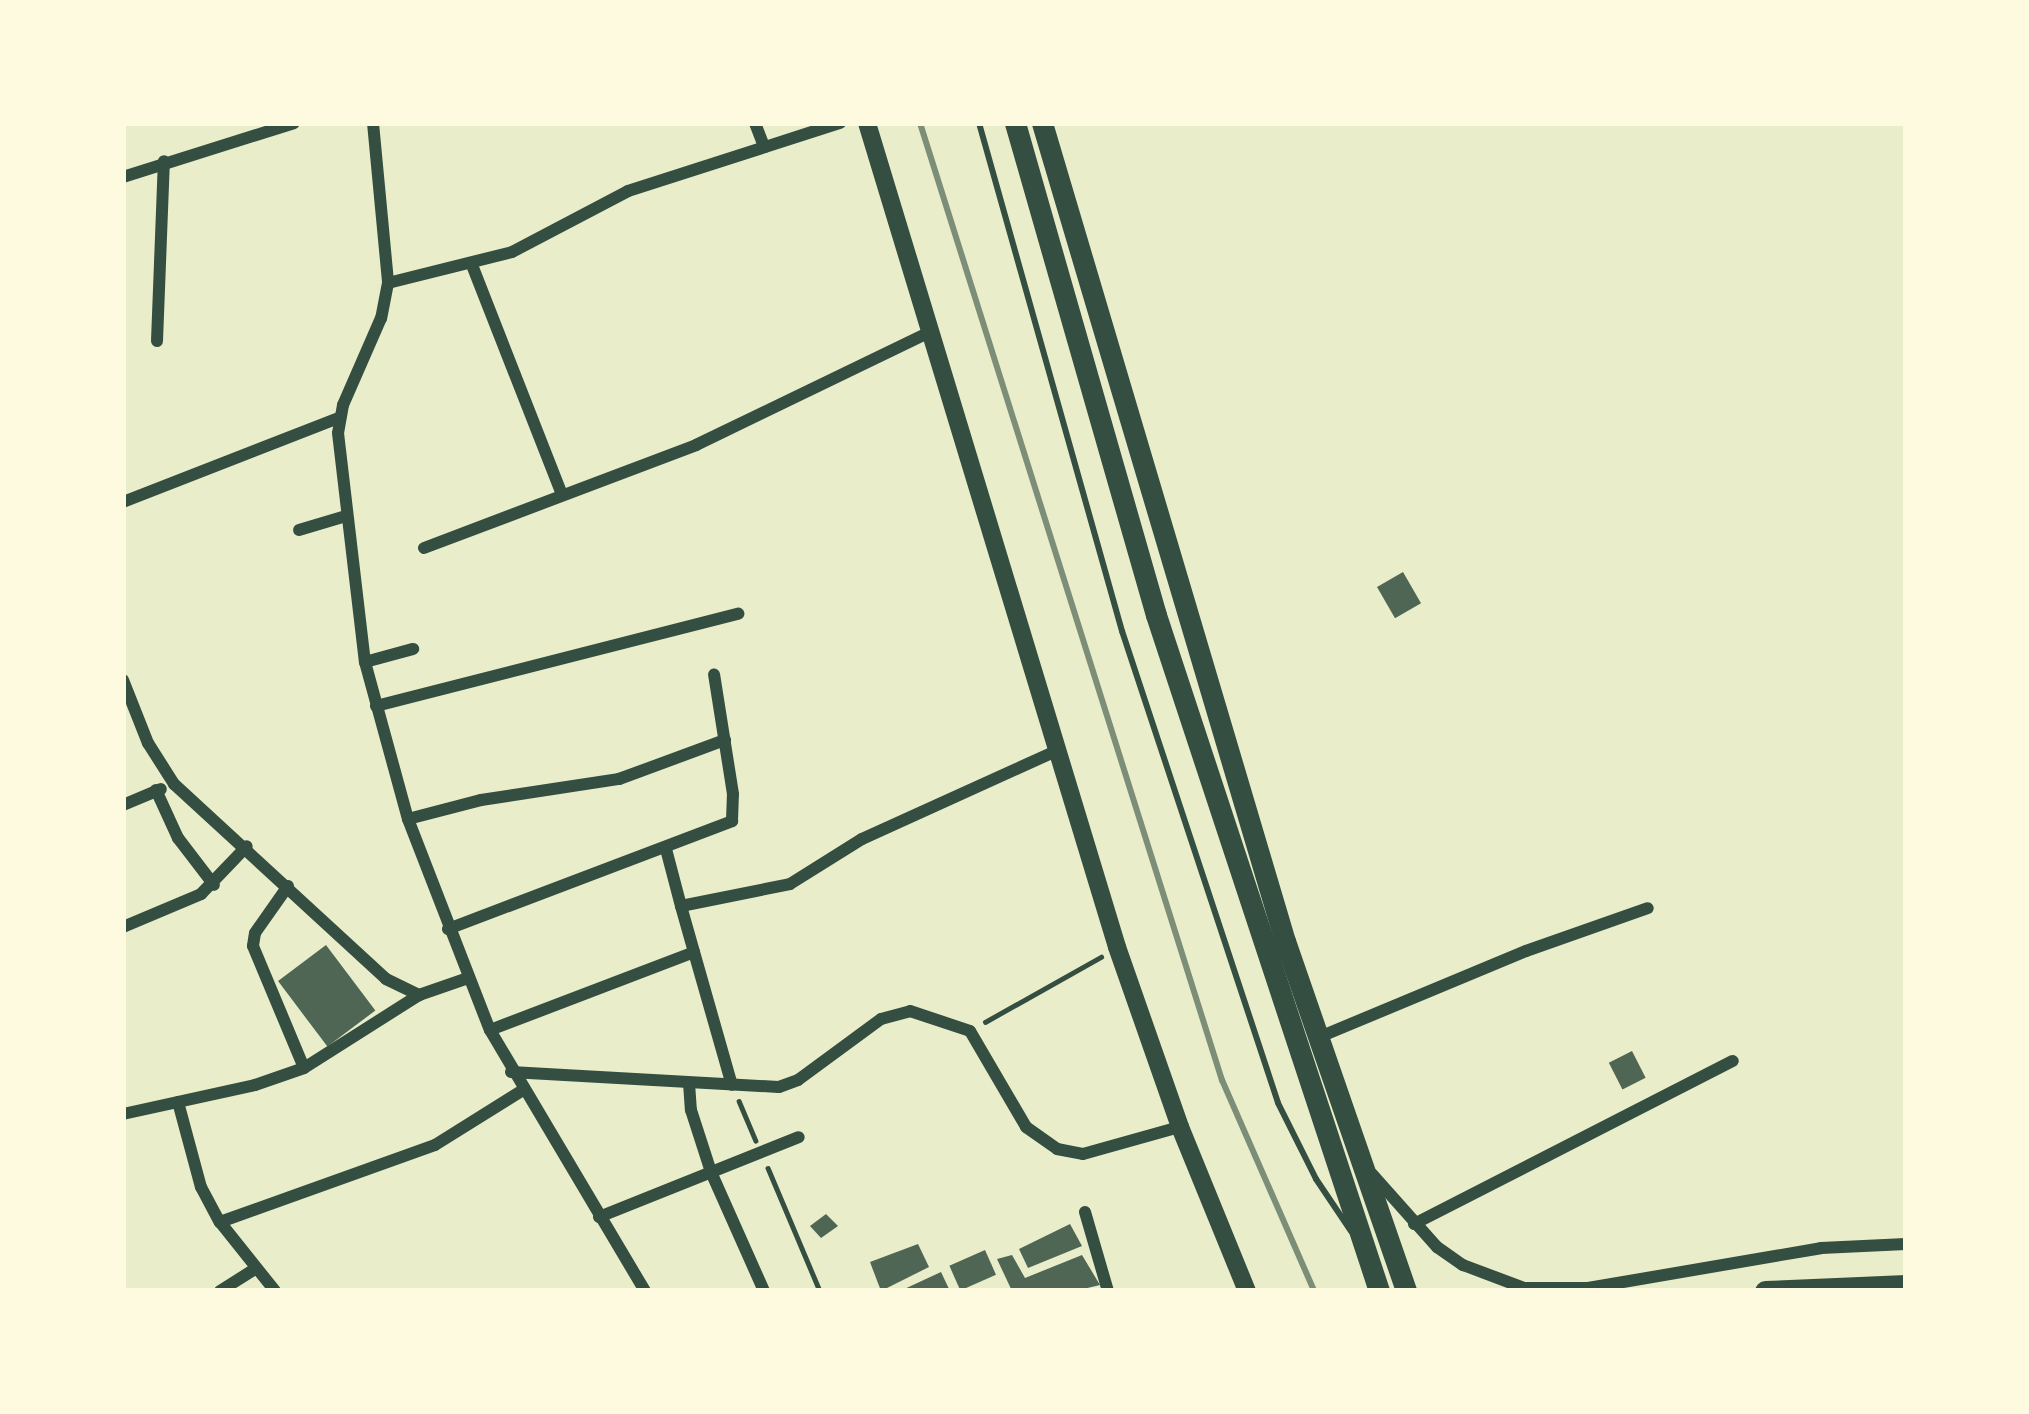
<!DOCTYPE html>
<html>
<head>
<meta charset="utf-8">
<style>
  body { margin:0 }
  #map { position:relative; width:2029px; height:1414px; overflow:hidden; background:#e9edc9; font-family:"Public Sans",sans-serif }
  div>[style] { position:absolute }
  .building>* { inset:0; background:#4f6655; transform-origin:0 0 }
  .path>* { height:4.5px; margin:-2.25px; padding:0 2.25px; transform-origin:2.25px; border-radius:2.25px; background:#344e41 }
  .service>* { height:6px; margin:-3px; padding:0 3px; transform-origin:3px; border-radius:3px; background:#344e41 }
  .minor>* { height:12px; margin:-6px; padding:0 6px; transform-origin:6px; border-radius:6px; background:#344e41 }
  .secondary>* { height:18px; margin:-9px; padding:0 9px; transform-origin:9px; border-radius:9px; background:#344e41 }
  .primary>* { height:21px; margin:-10.5px; padding:0 10.5px; transform-origin:10.5px; border-radius:10.5px; background:#344e41 }
  .rail>* { height:6px; margin:-3px; padding:0 3px; transform-origin:3px; border-radius:3px; background:#7c8e77 }
  span { translate:-50% -50%; white-space:nowrap; text-align:center; line-height:1.15; -webkit-text-stroke:9px #fefae0; paint-order:stroke }
  .frame { position:absolute; inset:0; border:126px solid #fefae0; pointer-events:none }
</style>
</head>
<body>
<div id="map">
  <div class="building">
    <i style="left:1403px;top:572px;width:36px;height:30px;rotate:60deg"></i>
    <i style="left:326px;top:945px;width:82px;height:60px;rotate:53deg"></i>
    <i style="left:1632px;top:1051px;width:30px;height:26px;rotate:63deg"></i>
    <i style="clip-path:polygon(826px 1214px,838px 1226px,821px 1238px,810px 1226px)"></i>
    <i style="clip-path:polygon(1070px 1224px,1082px 1246px,1028px 1268px,1019px 1249px)"></i>
    <i style="clip-path:polygon(918px 1244px,929px 1267px,881px 1291px,870px 1262px)"></i>
    <i style="left:985px;top:1250px;width:27px;height:39px;rotate:66deg"></i>
    <i style="clip-path:polygon(1012px 1255px,1025px 1278px,1082px 1255px,1100px 1285px,1075px 1291px,1012px 1291px,997px 1259px)"></i>
    <i style="clip-path:polygon(941px 1272px,950px 1291px,900px 1291px)"></i>
  </div>
  <div class="path">
    <i style="left:985px;top:1022px;width:133px;rotate:-29.3deg"></i>
    <i style="left:739px;top:1101px;width:43px;rotate:67deg"></i>
    <i style="left:768px;top:1168px;width:134px;rotate:67.1deg"></i>
  </div>
  <div class="service">
    <i style="left:979px;top:123px;width:528px;rotate:74.28deg"></i>
    <i style="left:1122px;top:631px;width:497px;rotate:71.7deg"></i>
    <i style="left:1278px;top:1103px;width:85px;rotate:63.4deg"></i>
    <i style="left:1316px;top:1179px;width:63px;rotate:56.1deg"></i>
  </div>
  <div class="minor">
    <i style="left:373px;top:123px;width:161px;rotate:84.6deg"></i>
    <i style="left:388px;top:283px;width:36px;rotate:101deg"></i>
    <i style="left:381px;top:318px;width:95px;rotate:113.6deg"></i>
    <i style="left:343px;top:405px;width:28px;rotate:100deg"></i>
    <i style="left:338px;top:433px;width:231px;rotate:83.3deg"></i>
    <i style="left:365px;top:662px;width:163px;rotate:74.7deg"></i>
    <i style="left:408px;top:819px;width:226px;rotate:68.8deg"></i>
    <i style="left:490px;top:1030px;width:304px;rotate:59.3deg"></i>
    <i style="left:755px;top:123px;width:26px;rotate:69deg"></i>
    <i style="left:123px;top:177px;width:179px;rotate:-17.5deg"></i>
    <i style="left:472px;top:265px;width:244px;rotate:68.6deg"></i>
    <i style="left:388px;top:283px;width:128px;rotate:-14deg"></i>
    <i style="left:512px;top:252px;width:131px;rotate:-27.7deg"></i>
    <i style="left:628px;top:191px;width:223px;rotate:-17.8deg"></i>
    <i style="left:157px;top:341px;width:180px;rotate:-87.8deg"></i>
    <i style="left:123px;top:502px;width:232px;rotate:-21.3deg"></i>
    <i style="left:299px;top:530px;width:49px;rotate:-16.6deg"></i>
    <i style="left:424px;top:548px;width:291px;rotate:-20.7deg"></i>
    <i style="left:696px;top:445px;width:260px;rotate:-25.8deg"></i>
    <i style="left:365px;top:662px;width:50px;rotate:-15.2deg"></i>
    <i style="left:123px;top:680px;width:68px;rotate:68.4deg"></i>
    <i style="left:148px;top:743px;width:49px;rotate:57.6deg"></i>
    <i style="left:174px;top:784px;width:288px;rotate:42.6deg"></i>
    <i style="left:386px;top:979px;width:37px;rotate:26deg"></i>
    <i style="left:419px;top:995px;width:52px;rotate:-19.1deg"></i>
    <i style="left:376px;top:706px;width:374px;rotate:-14.3deg"></i>
    <i style="left:156px;top:790px;width:53px;rotate:65.4deg"></i>
    <i style="left:178px;top:838px;width:59px;rotate:52.5deg"></i>
    <i style="left:123px;top:805px;width:41px;rotate:-22.8deg"></i>
    <i style="left:408px;top:819px;width:75px;rotate:-14.6deg"></i>
    <i style="left:481px;top:800px;width:140px;rotate:-8.7deg"></i>
    <i style="left:619px;top:779px;width:113px;rotate:-20.2deg"></i>
    <i style="left:666px;top:849px;width:59px;rotate:75.3deg"></i>
    <i style="left:288px;top:886px;width:57px;rotate:125.1deg"></i>
    <i style="left:255px;top:933px;width:13px;rotate:99deg"></i>
    <i style="left:253px;top:946px;width:132px;rotate:67.3deg"></i>
    <i style="left:123px;top:927px;width:85px;rotate:-22.9deg"></i>
    <i style="left:201px;top:894px;width:66px;rotate:-46.2deg"></i>
    <i style="left:448px;top:929px;width:304px;rotate:-20.8deg"></i>
    <i style="left:732px;top:821px;width:27px;rotate:-88deg"></i>
    <i style="left:733px;top:794px;width:121px;rotate:-99deg"></i>
    <i style="left:694px;top:952px;width:138px;rotate:74.1deg"></i>
    <i style="left:490px;top:1030px;width:218px;rotate:-20.9deg"></i>
    <i style="left:694px;top:952px;width:48px;rotate:-105.8deg"></i>
    <i style="left:681px;top:906px;width:111px;rotate:-11.4deg"></i>
    <i style="left:790px;top:884px;width:85px;rotate:-32deg"></i>
    <i style="left:862px;top:839px;width:215px;rotate:-24.4deg"></i>
    <i style="left:1317px;top:1038px;width:226px;rotate:-22.6deg"></i>
    <i style="left:1526px;top:951px;width:129px;rotate:-19.4deg"></i>
    <i style="left:511px;top:1072px;width:268px;rotate:3.2deg"></i>
    <i style="left:779px;top:1087px;width:20px;rotate:-20deg"></i>
    <i style="left:798px;top:1080px;width:103px;rotate:-36.3deg"></i>
    <i style="left:881px;top:1019px;width:30px;rotate:-15deg"></i>
    <i style="left:910px;top:1011px;width:63px;rotate:18.4deg"></i>
    <i style="left:970px;top:1031px;width:111px;rotate:59.7deg"></i>
    <i style="left:1026px;top:1127px;width:38px;rotate:35deg"></i>
    <i style="left:1057px;top:1149px;width:26px;rotate:11deg"></i>
    <i style="left:1083px;top:1154px;width:101px;rotate:-15.6deg"></i>
    <i style="left:689px;top:1083px;width:27px;rotate:86deg"></i>
    <i style="left:691px;top:1110px;width:65px;rotate:72.1deg"></i>
    <i style="left:711px;top:1172px;width:130px;rotate:66deg"></i>
    <i style="left:178px;top:1102px;width:88px;rotate:74.9deg"></i>
    <i style="left:201px;top:1187px;width:40px;rotate:62deg"></i>
    <i style="left:220px;top:1222px;width:88px;rotate:51.4deg"></i>
    <i style="left:123px;top:1114px;width:135px;rotate:-12.4deg"></i>
    <i style="left:255px;top:1085px;width:52px;rotate:-19.1deg"></i>
    <i style="left:304px;top:1068px;width:136px;rotate:-32.4deg"></i>
    <i style="left:1372px;top:1174px;width:98px;rotate:48.3deg"></i>
    <i style="left:1437px;top:1247px;width:32px;rotate:35deg"></i>
    <i style="left:1463px;top:1265px;width:65px;rotate:20.7deg"></i>
    <i style="left:1524px;top:1288px;width:64px"></i>
    <i style="left:1588px;top:1288px;width:236px;rotate:-9.7deg"></i>
    <i style="left:1821px;top:1248px;width:85px;rotate:-2.7deg"></i>
    <i style="left:1085px;top:1212px;width:82px;rotate:73.8deg"></i>
    <i style="left:599px;top:1217px;width:215px;rotate:-21.8deg"></i>
    <i style="left:220px;top:1222px;width:228px;rotate:-19.7deg"></i>
    <i style="left:435px;top:1145px;width:104px;rotate:-32deg"></i>
    <i style="left:1414px;top:1224px;width:358px;rotate:-27.1deg"></i>
    <i style="left:220px;top:1291px;width:41px;rotate:-32.2deg"></i>
  </div>
  <div class="secondary">
    <i style="left:867px;top:123px;width:861px;rotate:73.12deg"></i>
    <i style="left:1117px;top:947px;width:191px;rotate:70.7deg"></i>
    <i style="left:1180px;top:1127px;width:177px;rotate:67.8deg"></i>
  </div>
  <div class="primary">
    <i style="left:1015px;top:123px;width:512px;rotate:74.01deg"></i>
    <i style="left:1156px;top:615px;width:712px;rotate:71.74deg"></i>
    <i style="left:1042px;top:123px;width:853px;rotate:73.46deg"></i>
    <i style="left:1285px;top:941px;width:370px;rotate:70.9deg"></i>
    <i style="left:1765px;top:1291px;width:141px;rotate:-2.4deg"></i>
  </div>
  <div class="rail">
    <i style="left:920px;top:123px;width:1004px;rotate:72.49deg"></i>
    <i style="left:1222px;top:1080px;width:230px;rotate:66.4deg"></i>
  </div>
  <div class="frame"></div>
</div>
</body>
</html>
